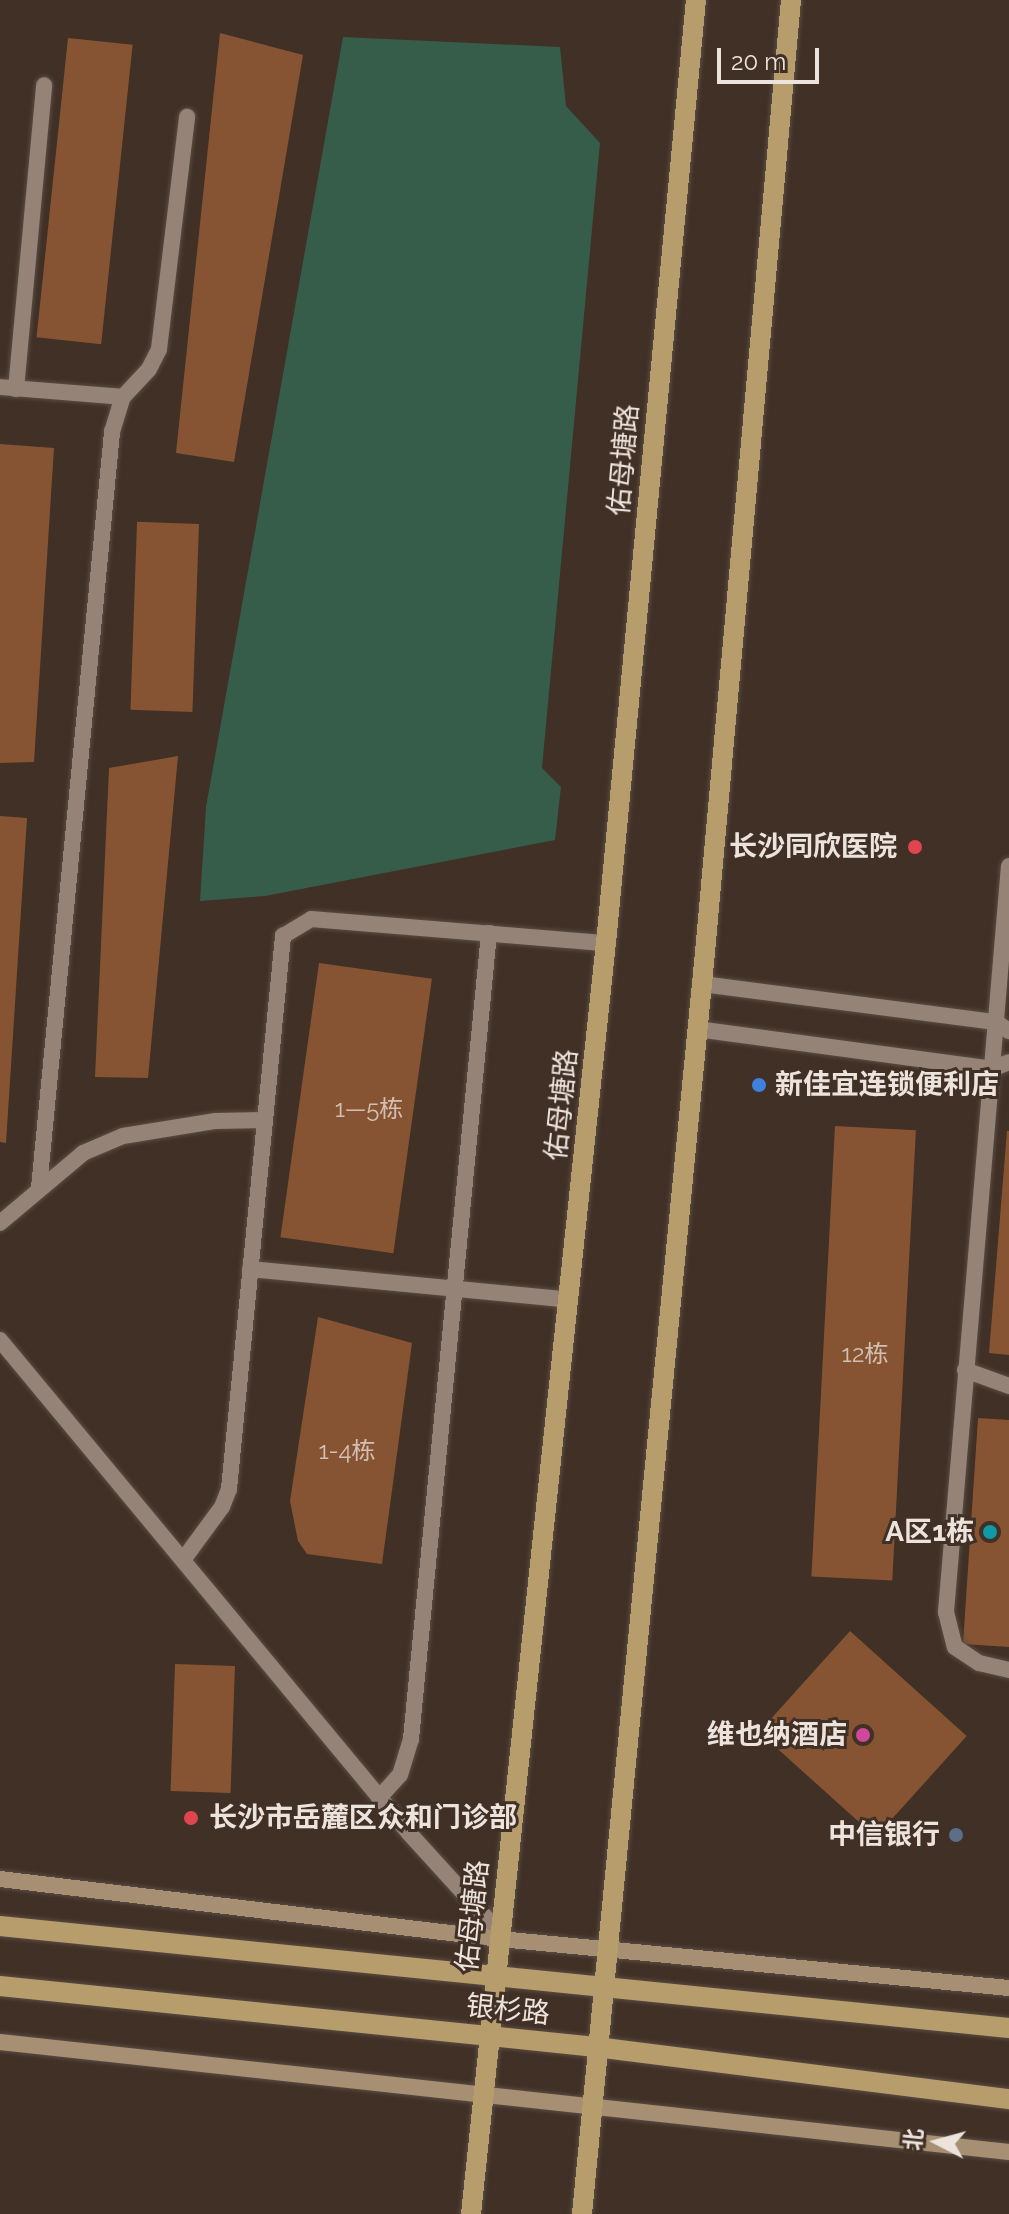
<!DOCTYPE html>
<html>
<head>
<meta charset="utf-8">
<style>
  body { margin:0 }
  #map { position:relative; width:1009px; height:2214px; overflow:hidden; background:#403026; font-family:Raleway,"Noto Sans SC",sans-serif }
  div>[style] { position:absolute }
  .green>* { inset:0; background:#355d4a }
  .building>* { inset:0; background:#865432; transform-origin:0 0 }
  .roads { filter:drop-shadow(0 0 2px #5a4d44) drop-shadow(0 0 2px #5a4d44) }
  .street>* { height:16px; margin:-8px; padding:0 8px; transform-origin:8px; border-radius:8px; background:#958377 }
  .secondary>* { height:16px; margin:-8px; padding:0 8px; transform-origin:8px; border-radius:8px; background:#a68f72 }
  .primary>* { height:20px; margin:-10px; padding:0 10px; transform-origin:10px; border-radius:10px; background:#b79c6c }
  .dots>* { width:22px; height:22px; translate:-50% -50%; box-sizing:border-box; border:4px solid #403026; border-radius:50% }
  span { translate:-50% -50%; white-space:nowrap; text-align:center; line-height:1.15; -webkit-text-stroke:6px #403026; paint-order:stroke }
  .number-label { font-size:24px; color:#d3bfb2 }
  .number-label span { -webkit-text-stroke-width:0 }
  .street-label { font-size:28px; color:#ede3dd }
  .poi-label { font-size:28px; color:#ede3dd; font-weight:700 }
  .right { translate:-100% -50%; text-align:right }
  .left { translate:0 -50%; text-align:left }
  .north { position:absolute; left:897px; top:2102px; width:80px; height:80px; -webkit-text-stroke:6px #403026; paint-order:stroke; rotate:276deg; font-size:22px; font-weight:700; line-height:32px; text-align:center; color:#ede3dd }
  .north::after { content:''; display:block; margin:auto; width:28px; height:36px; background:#ede3dd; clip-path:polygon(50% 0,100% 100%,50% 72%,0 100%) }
  .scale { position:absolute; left:717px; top:48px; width:102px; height:36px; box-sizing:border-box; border:4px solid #ede3dd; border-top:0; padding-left:10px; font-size:24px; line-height:28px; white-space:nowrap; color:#ede3dd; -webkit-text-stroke:6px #403026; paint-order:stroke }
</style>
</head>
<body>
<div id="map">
  <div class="green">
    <i style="clip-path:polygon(343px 37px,560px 47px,566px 106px,600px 143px,542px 768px,561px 787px,555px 840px,265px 896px,200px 901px,206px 807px)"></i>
  </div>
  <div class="building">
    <i style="clip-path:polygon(220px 33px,303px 55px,234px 462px,176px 453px)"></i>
    <i style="left:68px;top:38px;width:65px;height:301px;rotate:6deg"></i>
    <i style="clip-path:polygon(0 444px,54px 448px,34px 762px,0 763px)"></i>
    <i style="left:199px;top:524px;width:188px;height:62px;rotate:92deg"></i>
    <i style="clip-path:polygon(178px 756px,148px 1078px,95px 1077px,109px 768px)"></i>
    <i style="clip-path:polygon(0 816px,27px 818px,6px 1143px,0 1142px)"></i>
    <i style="left:319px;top:963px;width:114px;height:277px;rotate:8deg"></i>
    <i style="left:835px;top:1126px;width:81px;height:451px;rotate:3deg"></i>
    <i style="clip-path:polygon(1007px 1131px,1009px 1131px,1009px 1355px,989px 1353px)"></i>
    <i style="clip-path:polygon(318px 1317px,412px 1343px,382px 1564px,307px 1554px,298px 1541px,290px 1501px)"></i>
    <i style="clip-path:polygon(978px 1418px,1009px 1420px,1009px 1647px,963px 1644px)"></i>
    <i style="left:850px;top:1631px;width:157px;height:136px;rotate:42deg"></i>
    <i style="left:175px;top:1664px;width:60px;height:127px;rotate:2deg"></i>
  </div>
  <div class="roads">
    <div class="street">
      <i style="left:0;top:387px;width:123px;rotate:4.6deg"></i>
      <i style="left:16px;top:389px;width:305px;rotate:-84.7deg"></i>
      <i style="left:1009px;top:866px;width:749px;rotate:94.83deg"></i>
      <i style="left:946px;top:1612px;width:36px;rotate:76deg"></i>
      <i style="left:955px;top:1647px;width:29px;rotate:34deg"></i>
      <i style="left:979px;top:1663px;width:31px;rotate:13deg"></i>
      <i style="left:702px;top:984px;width:296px;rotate:7.4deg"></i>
      <i style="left:996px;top:1022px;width:16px;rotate:35deg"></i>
      <i style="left:697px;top:1029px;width:297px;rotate:7.7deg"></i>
      <i style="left:991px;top:1069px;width:19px;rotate:-21deg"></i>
      <i style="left:39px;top:1188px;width:760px;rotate:-84.48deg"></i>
      <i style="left:112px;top:432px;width:37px;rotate:-73deg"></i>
      <i style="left:123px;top:397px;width:38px;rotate:-47deg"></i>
      <i style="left:149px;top:369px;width:22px;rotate:-63deg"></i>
      <i style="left:159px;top:349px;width:234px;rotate:-83.1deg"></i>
      <i style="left:0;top:1223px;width:109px;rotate:-40.1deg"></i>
      <i style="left:83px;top:1153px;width:43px;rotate:-23deg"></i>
      <i style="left:123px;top:1136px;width:94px;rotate:-9.2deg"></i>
      <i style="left:216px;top:1121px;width:48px;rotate:-1.2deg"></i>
      <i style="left:250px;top:1269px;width:321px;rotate:5.5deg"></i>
      <i style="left:0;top:1340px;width:641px;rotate:50.32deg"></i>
      <i style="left:409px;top:1833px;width:134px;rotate:47.7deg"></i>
      <i style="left:965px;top:1370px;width:47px;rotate:20deg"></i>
      <i style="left:183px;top:1560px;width:66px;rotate:-53.7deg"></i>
      <i style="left:222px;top:1507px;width:19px;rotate:-69deg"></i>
      <i style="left:229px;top:1489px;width:556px;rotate:-84.42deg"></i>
      <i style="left:283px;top:936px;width:33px;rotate:-31deg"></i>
      <i style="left:311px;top:919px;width:296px;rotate:4.7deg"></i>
      <i style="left:379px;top:1798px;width:31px;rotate:-48deg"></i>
      <i style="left:400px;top:1775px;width:38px;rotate:-73deg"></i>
      <i style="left:411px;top:1739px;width:810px;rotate:-84.47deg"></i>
    </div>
    <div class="secondary">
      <i style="left:0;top:1879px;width:504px;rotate:6.84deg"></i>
      <i style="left:500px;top:1939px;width:511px;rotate:5.5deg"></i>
      <i style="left:0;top:2042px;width:1015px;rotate:6.22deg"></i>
    </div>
    <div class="primary">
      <i style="left:0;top:1926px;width:1014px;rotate:5.77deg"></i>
      <i style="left:0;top:1986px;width:599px;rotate:5.84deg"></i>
      <i style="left:596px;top:2047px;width:416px;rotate:7.2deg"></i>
      <i style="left:471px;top:2214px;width:1278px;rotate:-83.94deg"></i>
      <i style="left:606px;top:943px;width:947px;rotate:-84.55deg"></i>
      <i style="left:582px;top:2214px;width:1268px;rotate:-84.43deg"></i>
      <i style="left:705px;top:952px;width:956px;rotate:-84.84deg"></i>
    </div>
  </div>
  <div class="dots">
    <i style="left:915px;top:847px;background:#e0444e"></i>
    <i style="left:759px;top:1085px;background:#3f7fe0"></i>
    <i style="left:990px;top:1532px;background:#0f9aa8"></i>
    <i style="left:863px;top:1735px;background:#d1479c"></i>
    <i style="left:191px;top:1818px;background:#e0444e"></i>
    <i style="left:956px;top:1835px;background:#5c6f8a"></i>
  </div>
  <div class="number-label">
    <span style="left:369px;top:1109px">1—5栋</span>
    <span style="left:865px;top:1354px">12栋</span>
    <span style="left:347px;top:1451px">1-4栋</span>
  </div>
  <div class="street-label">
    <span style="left:624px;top:460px;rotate:-85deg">佑母塘路</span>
    <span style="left:562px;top:1105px;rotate:-84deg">佑母塘路</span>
    <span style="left:473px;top:1916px;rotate:-84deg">佑母塘路</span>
    <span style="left:508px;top:2010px;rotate:6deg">银杉路</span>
  </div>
  <div class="poi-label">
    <span class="right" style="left:897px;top:847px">长沙同欣医院</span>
    <span class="left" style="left:775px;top:1085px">新佳宜连锁便利店</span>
    <span class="right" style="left:974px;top:1532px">A区1栋</span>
    <span class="right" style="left:847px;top:1735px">维也纳酒店</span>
    <span class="left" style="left:209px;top:1818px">长沙市岳麓区众和门诊部</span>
    <span class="right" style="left:940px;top:1835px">中信银行</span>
  </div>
  <div class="north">北</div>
  <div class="scale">20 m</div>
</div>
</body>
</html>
